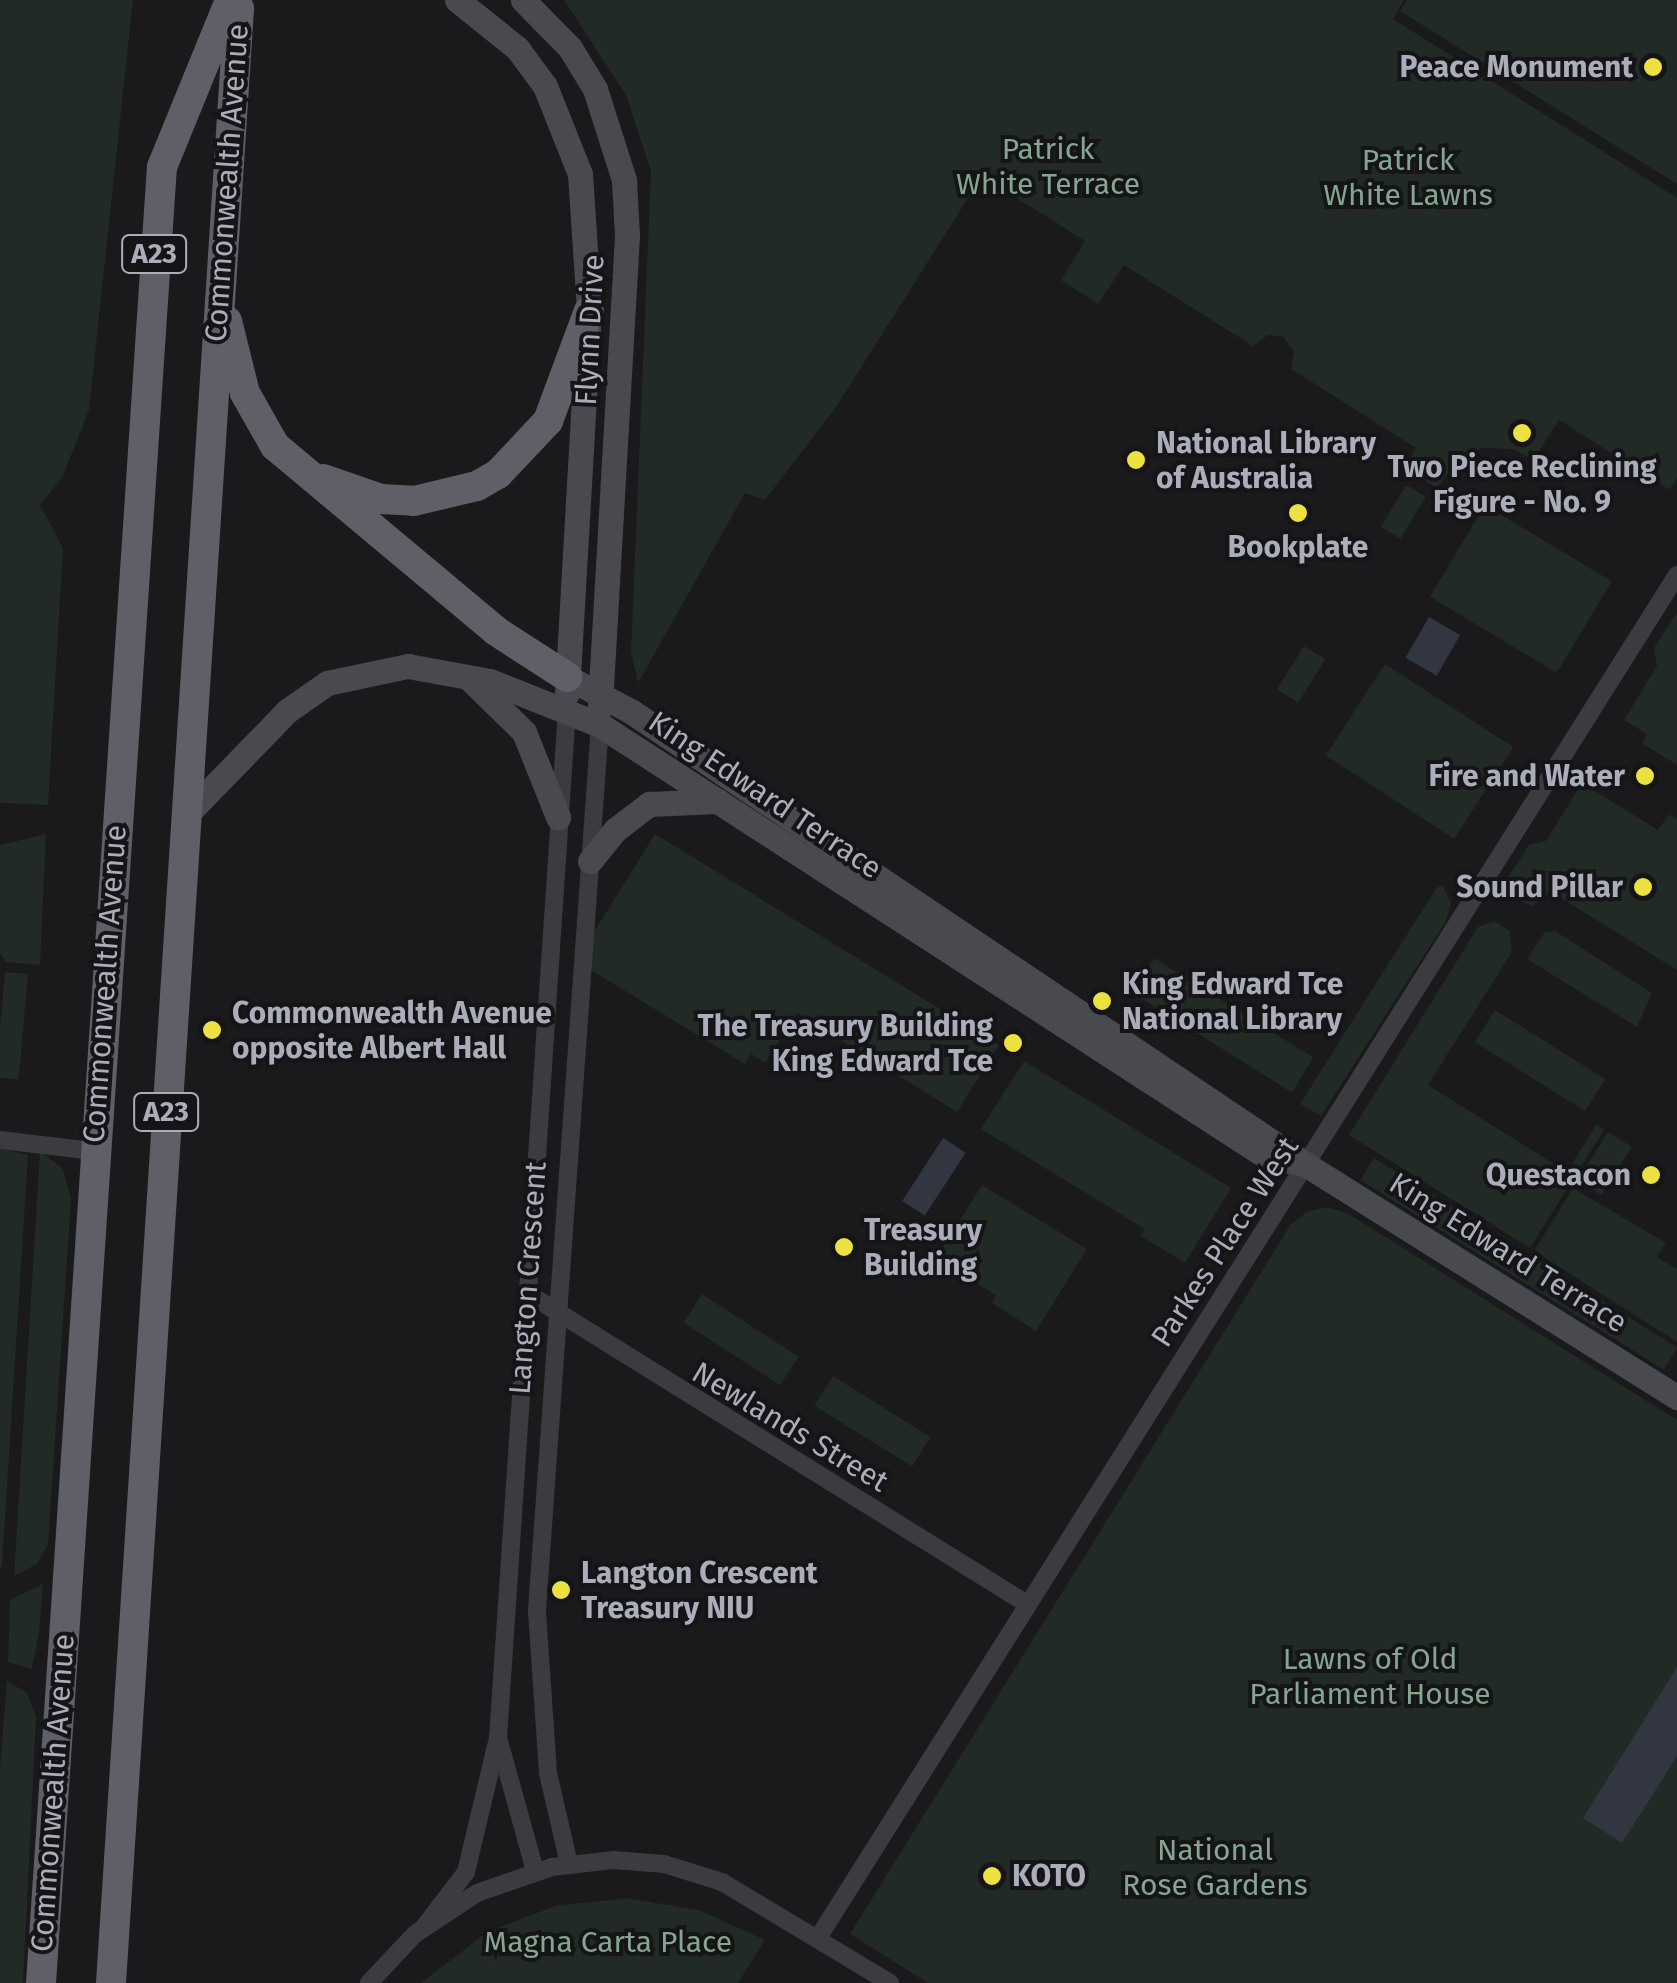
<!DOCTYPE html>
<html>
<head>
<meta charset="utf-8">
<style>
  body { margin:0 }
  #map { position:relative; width:1677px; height:1983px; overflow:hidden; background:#1a191c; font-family:"Fira Sans",sans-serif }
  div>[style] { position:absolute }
  .green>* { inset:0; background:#212a24; transform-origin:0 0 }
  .water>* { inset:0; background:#323641; transform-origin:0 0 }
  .minor>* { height:18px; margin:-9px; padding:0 9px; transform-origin:9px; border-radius:9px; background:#3b3b40 }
  .secondary>* { height:25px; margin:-12.5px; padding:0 12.5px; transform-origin:12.5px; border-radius:12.5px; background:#494950 }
  .trunk>* { height:30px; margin:-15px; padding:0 15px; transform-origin:15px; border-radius:15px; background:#5f5f68 }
  .dots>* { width:28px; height:28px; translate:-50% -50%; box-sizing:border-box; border:5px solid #151417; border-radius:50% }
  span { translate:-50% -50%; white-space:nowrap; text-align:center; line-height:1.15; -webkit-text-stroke:8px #151417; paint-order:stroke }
  .shield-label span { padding:2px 8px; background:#151417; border:2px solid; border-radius:8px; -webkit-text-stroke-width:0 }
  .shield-label { font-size:28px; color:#acadbb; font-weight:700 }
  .poi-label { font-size:30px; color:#acadbb; font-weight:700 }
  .right { translate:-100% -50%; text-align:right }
  .left { translate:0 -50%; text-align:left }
  .park-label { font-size:30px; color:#84a58f }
  .street-label { font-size:30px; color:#acadbb }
</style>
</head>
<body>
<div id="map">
  <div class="green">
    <i style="clip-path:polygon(0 0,133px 0,89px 410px,62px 478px,40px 505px,63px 548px,48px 805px,0 803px)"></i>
    <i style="clip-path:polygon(564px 0,1404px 0,1393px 19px,1677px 198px,1677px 478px,1670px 490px,1559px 420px,1533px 460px,1513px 449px,1482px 448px,1455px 463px,1437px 488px,1405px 468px,1416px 448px,1291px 369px,1294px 352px,1283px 337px,1268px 335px,1253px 346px,1124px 265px,1098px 304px,1061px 280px,1085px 241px,982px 176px,838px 404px,765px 500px,745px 493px,638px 683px,631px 652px,651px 171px,626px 95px)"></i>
    <i style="clip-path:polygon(1407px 0,1677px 0,1677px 184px,1400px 11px)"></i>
    <i style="left:1406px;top:485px;width:23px;height:49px;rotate:31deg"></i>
    <i style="left:1485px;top:505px;width:148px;height:107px;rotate:31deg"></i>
    <i style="clip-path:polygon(1677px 613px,1677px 765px,1642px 743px,1647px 734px,1624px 720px,1657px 666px,1654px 648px)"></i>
    <i style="left:1304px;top:646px;width:25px;height:51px;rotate:32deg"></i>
    <i style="left:1385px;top:664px;width:153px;height:109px;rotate:33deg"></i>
    <i style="clip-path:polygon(1582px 783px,1658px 830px,1669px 814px,1677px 819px,1677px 970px,1550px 891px,1532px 906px,1509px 896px,1507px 879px,1529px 845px,1546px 841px)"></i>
    <i style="clip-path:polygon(46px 834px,40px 965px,6px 962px,0 953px,0 845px)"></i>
    <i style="clip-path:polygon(655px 834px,999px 1045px,957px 1112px,797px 1013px,765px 1063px,751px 1054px,745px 1064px,576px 961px)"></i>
    <i style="clip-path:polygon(1443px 886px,1451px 903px,1446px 921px,1321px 1116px,1300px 1104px,1437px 887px)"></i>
    <i style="clip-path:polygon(1494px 921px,1510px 931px,1512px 952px,1428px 1085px,1567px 1172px,1596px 1125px,1604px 1130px,1530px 1248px,1349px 1135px,1478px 927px)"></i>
    <i style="clip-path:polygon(1555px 931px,1652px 993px,1637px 1027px,1527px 959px,1544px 933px)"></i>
    <i style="left:1154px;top:958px;width:188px;height:41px;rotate:32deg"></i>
    <i style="left:5px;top:972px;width:23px;height:106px;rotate:5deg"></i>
    <i style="left:1495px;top:1010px;width:130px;height:38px;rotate:32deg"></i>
    <i style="clip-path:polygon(1024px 1061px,1231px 1188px,1185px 1263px,1141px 1236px,1145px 1229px,981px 1129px)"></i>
    <i style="left:1608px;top:1132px;width:28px;height:57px;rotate:32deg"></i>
    <i style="clip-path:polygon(0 1148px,28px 1155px,2px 1567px,0 1567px)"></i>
    <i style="clip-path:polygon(40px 1151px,63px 1169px,71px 1199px,48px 1545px,37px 1564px,14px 1576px)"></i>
    <i style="left:1374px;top:1158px;width:358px;height:26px;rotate:32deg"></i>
    <i style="clip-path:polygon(982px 1185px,1087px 1249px,1036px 1331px,992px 1303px,996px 1295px,936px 1258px)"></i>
    <i style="clip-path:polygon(1573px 1188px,1666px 1243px,1657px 1257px,1677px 1269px,1677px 1342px,1534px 1251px)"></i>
    <i style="clip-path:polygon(1327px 1207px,1349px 1214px,1677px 1420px,1677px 1983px,928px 1983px,850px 1934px,1291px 1224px,1308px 1211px)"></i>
    <i style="left:702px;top:1294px;width:115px;height:34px;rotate:33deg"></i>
    <i style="left:833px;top:1376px;width:115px;height:35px;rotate:32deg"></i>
    <i style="clip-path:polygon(43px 1584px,39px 1632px,32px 1669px,8px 1662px,10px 1600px)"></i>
    <i style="clip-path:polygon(7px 1681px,27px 1693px,36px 1717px,23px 1983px,0 1983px,0 1767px)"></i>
    <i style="clip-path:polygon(627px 1898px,699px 1910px,765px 1940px,738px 1983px,421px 1983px,487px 1932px,555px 1906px)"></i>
  </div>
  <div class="water">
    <i style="left:1429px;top:617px;width:36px;height:47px;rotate:30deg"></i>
    <i style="left:943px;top:1138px;width:27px;height:75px;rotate:33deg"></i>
    <i style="clip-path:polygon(1677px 1667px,1677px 1756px,1622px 1843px,1583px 1818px)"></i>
  </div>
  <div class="minor">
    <i style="left:0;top:1140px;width:95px;rotate:6.7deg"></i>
    <i style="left:527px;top:1293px;width:589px;rotate:31.88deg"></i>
    <i style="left:499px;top:1741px;width:135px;rotate:74.5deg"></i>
    <i style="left:569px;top:1864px;width:93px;rotate:-103deg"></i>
    <i style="left:548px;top:1773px;width:163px;rotate:-93.9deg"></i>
    <i style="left:537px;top:1610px;width:887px;rotate:-85.93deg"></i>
    <i style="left:424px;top:1927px;width:69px;rotate:-52.6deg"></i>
    <i style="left:466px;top:1872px;width:138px;rotate:-76.6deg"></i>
    <i style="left:498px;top:1738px;width:1030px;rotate:-86.16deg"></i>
    <i style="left:818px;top:1938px;width:1611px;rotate:-57.78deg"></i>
    <i style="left:369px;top:1983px;width:67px;rotate:-46.8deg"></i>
    <i style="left:415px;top:1934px;width:74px;rotate:-33.5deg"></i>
    <i style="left:477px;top:1893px;width:79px;rotate:-19.1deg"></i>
    <i style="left:552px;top:1867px;width:61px;rotate:-6.5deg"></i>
    <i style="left:613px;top:1860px;width:51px;rotate:4.5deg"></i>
    <i style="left:664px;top:1864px;width:61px;rotate:17.2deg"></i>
    <i style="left:722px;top:1882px;width:196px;rotate:31deg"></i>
  </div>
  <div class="secondary">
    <i style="left:457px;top:0;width:77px;rotate:38.7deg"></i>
    <i style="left:517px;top:48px;width:47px;rotate:53.6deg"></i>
    <i style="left:545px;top:86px;width:95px;rotate:68.3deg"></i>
    <i style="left:580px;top:174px;width:137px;rotate:86.2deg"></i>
    <i style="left:589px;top:311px;width:383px;rotate:93.3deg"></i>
    <i style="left:523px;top:0;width:67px;rotate:45.6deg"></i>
    <i style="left:570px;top:48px;width:48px;rotate:58.6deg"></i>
    <i style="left:595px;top:89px;width:96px;rotate:72.3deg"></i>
    <i style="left:624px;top:180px;width:56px;rotate:86.9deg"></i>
    <i style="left:627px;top:236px;width:473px;rotate:93.3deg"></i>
    <i style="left:567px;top:677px;width:74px;rotate:28.3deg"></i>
    <i style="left:632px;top:712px;width:811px;rotate:33.89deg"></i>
    <i style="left:1305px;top:1164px;width:439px;rotate:32.1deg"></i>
    <i style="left:471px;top:680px;width:74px;rotate:44.5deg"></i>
    <i style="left:524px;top:732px;width:92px;rotate:68.2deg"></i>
    <i style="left:186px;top:815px;width:145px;rotate:-45.8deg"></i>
    <i style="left:287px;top:711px;width:49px;rotate:-35deg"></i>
    <i style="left:327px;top:683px;width:83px;rotate:-11.9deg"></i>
    <i style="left:408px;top:666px;width:83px;rotate:10.4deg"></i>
    <i style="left:490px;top:681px;width:118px;rotate:21.8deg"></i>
    <i style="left:600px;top:725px;width:791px;rotate:32.93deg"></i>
    <i style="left:1264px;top:1155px;width:37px;rotate:13deg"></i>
    <i style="left:590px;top:861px;width:40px;rotate:-51deg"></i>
    <i style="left:615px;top:830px;width:43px;rotate:-37.4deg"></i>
    <i style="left:649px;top:804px;width:69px;rotate:-2.5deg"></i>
  </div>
  <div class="trunk">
    <i style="left:227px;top:321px;width:74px;rotate:76deg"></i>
    <i style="left:245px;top:393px;width:61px;rotate:60.5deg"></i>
    <i style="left:275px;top:446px;width:288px;rotate:39.9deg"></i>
    <i style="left:496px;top:631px;width:85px;rotate:32.9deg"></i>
    <i style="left:323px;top:479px;width:61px;rotate:19deg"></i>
    <i style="left:381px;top:499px;width:33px;rotate:3deg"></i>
    <i style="left:414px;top:501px;width:65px;rotate:-13.4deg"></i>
    <i style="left:477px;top:486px;width:24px;rotate:-30deg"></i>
    <i style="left:498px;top:474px;width:73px;rotate:-46.7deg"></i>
    <i style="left:548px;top:421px;width:117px;rotate:-69.6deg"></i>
    <i style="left:41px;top:1983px;width:1820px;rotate:-86.19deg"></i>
    <i style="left:162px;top:167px;width:180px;rotate:-67.8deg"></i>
    <i style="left:111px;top:1983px;width:1979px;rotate:-86.29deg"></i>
  </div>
  <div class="dots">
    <i style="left:1653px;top:67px;background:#ece141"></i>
    <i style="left:1522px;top:433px;background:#ece141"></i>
    <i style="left:1136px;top:460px;background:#ece141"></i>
    <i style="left:1298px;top:513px;background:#ece141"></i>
    <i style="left:1645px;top:776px;background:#ece141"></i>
    <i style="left:1643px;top:887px;background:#ece141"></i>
    <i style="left:1102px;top:1001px;background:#ece141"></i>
    <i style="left:212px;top:1030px;background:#ece141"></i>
    <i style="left:1013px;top:1043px;background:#ece141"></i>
    <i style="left:1651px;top:1175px;background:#ece141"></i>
    <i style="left:844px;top:1247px;background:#ece141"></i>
    <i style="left:561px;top:1590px;background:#ece141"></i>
    <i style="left:992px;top:1876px;background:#ece141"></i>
  </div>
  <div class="shield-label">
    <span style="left:154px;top:254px">A23</span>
    <span style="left:166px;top:1112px">A23</span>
  </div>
  <div class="poi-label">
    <span class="right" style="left:1633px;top:67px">Peace Monument</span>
    <span class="left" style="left:1156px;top:460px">National Library<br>of Australia</span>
    <span style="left:1522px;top:484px">Two Piece Reclining<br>Figure - No. 9</span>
    <span style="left:1298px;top:547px">Bookplate</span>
    <span class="right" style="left:1625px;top:776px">Fire and Water</span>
    <span class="right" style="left:1623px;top:887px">Sound Pillar</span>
    <span class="left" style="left:1122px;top:1001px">King Edward Tce<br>National Library</span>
    <span class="left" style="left:232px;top:1030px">Commonwealth Avenue<br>opposite Albert Hall</span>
    <span class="right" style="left:993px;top:1043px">The Treasury Building<br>King Edward Tce</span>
    <span class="right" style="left:1631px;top:1175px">Questacon</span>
    <span class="left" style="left:864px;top:1247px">Treasury<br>Building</span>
    <span class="left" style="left:581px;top:1590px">Langton Crescent<br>Treasury NIU</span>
    <span class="left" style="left:1012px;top:1876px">KOTO</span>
  </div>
  <div class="park-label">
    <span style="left:1048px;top:166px">Patrick<br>White Terrace</span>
    <span style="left:1408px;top:177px">Patrick<br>White Lawns</span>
    <span style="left:1370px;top:1676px">Lawns of Old<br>Parliament House</span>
    <span style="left:1215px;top:1867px">National<br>Rose Gardens</span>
    <span style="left:608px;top:1942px">Magna Carta Place</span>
  </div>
  <div class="street-label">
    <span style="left:227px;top:183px;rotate:-86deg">Commonwealth Avenue</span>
    <span style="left:590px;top:330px;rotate:-87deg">Flynn Drive</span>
    <span style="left:765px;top:795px;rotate:34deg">King Edward Terrace</span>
    <span style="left:105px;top:984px;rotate:-86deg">Commonwealth Avenue</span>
    <span style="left:1225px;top:1242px;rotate:-57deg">Parkes Place West</span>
    <span style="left:1508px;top:1253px;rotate:32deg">King Edward Terrace</span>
    <span style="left:528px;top:1278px;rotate:-86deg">Langton Crescent</span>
    <span style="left:790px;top:1427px;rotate:31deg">Newlands Street</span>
    <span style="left:53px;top:1793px;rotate:-86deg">Commonwealth Avenue</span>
  </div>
</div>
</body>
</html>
